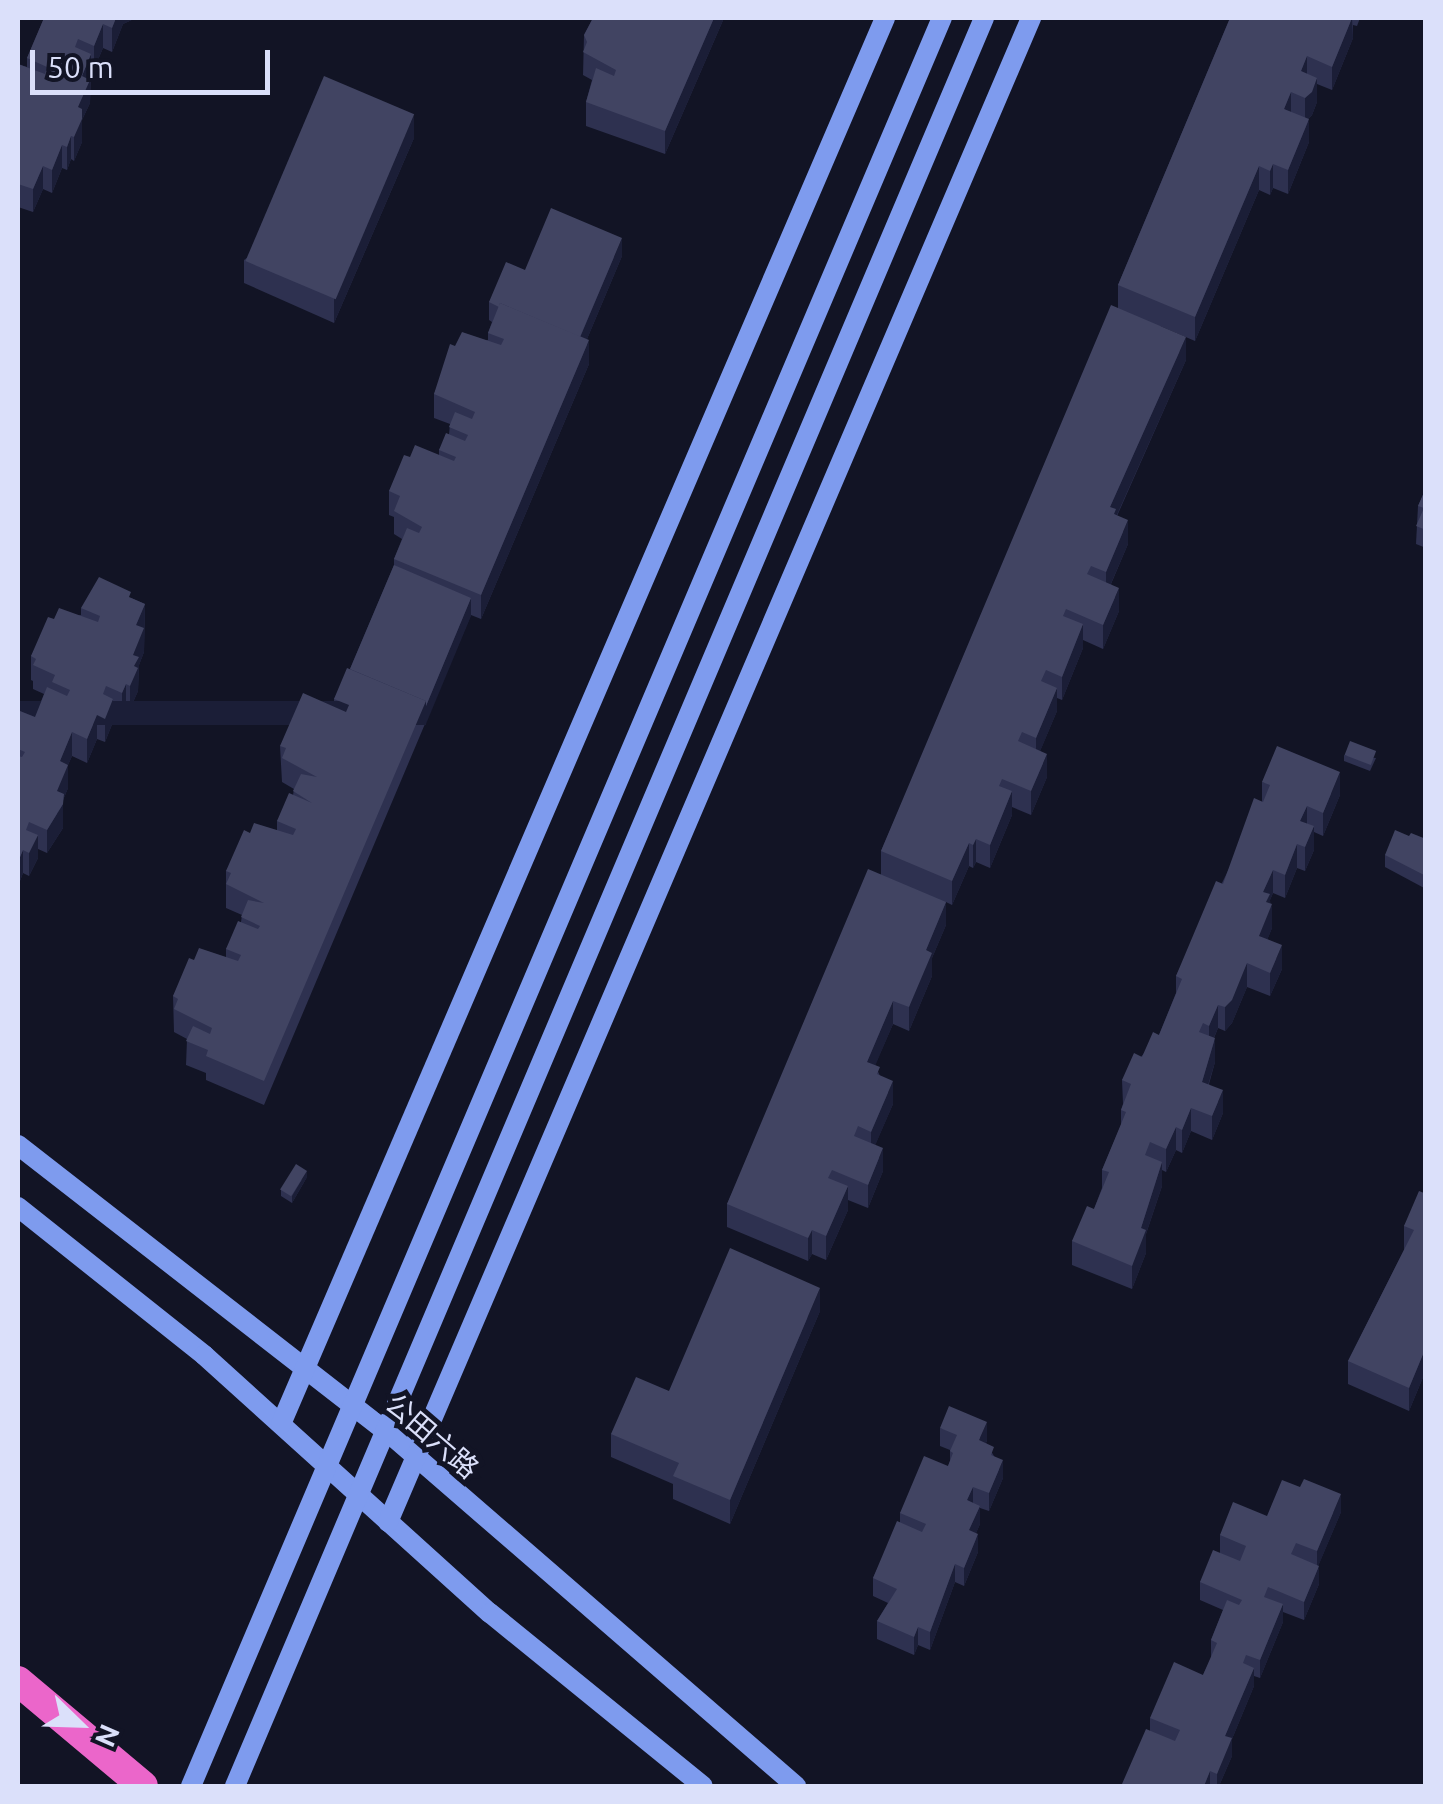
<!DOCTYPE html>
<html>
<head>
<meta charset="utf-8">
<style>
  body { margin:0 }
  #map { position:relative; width:1443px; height:1804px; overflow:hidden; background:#121425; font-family:Ubuntu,"Noto Sans SC",sans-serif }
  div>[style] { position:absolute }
  .secondary>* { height:20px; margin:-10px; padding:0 10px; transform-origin:10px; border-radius:10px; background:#7e9bee }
  .highway>* { height:30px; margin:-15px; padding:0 15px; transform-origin:15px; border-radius:15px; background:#eb66ca }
  .secondary-bridge>* { height:20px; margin:-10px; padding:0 10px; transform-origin:10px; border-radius:10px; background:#7e9bee }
  .wall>* { inset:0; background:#2e3150 }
  .shaded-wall>* { inset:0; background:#1b1e37; transform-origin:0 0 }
  .building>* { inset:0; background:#414462; transform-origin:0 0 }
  span { translate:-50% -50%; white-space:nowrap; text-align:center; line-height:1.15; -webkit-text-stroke:10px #121425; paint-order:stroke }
  .street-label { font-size:28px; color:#dbe0fa }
  .frame { position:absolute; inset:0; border:20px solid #dbe0fa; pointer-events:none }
  .north { position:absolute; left:30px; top:1674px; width:100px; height:100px; -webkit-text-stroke:8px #121425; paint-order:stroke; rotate:113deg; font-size:28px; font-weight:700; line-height:40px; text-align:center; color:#dbe0fa }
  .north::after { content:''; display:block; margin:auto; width:35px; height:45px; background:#dbe0fa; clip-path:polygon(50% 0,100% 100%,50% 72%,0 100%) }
  .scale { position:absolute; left:30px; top:50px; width:240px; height:45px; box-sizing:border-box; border:5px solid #dbe0fa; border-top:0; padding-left:12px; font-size:30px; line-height:35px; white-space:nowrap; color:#dbe0fa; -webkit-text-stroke:8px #121425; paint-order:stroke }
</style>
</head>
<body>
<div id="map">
  <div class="secondary">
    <i style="left:18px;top:1145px;width:472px;rotate:37.9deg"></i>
    <i style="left:391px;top:1435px;width:536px;rotate:40.91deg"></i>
    <i style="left:18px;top:1207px;width:238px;rotate:38.5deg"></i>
    <i style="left:204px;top:1355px;width:385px;rotate:42.1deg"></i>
    <i style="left:490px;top:1613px;width:274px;rotate:39.1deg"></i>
    <i style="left:281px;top:1424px;width:1530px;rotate:-66.75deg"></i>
    <i style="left:388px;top:1522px;width:1636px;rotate:-66.85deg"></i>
  </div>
  <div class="highway">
    <i style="left:18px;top:1681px;width:163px;rotate:40deg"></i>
  </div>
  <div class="secondary-bridge">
    <i style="left:191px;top:1786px;width:1921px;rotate:-66.99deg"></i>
    <i style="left:235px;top:1786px;width:1920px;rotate:-67.04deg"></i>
  </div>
  <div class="wall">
    <i style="clip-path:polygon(44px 18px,136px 18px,123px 24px,112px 52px,103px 48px,94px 69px,91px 68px,90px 103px,82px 120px,82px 142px,74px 161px,71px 159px,67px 170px,62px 168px,52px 193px,43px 189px,33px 212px,18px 207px,18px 64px,27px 67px,27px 58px)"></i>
    <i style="clip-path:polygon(593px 18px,724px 18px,665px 154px,586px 126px,586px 102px,592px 80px,583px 75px,584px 35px)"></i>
    <i style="clip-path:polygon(1230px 18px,1360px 18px,1357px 26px,1353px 25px,1353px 38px,1332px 90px,1317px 84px,1317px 102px,1312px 115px,1308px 119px,1309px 142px,1288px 194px,1273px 188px,1270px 195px,1259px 190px,1195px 341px,1160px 326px,1186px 360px,1117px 516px,1128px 544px,1111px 584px,1119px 611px,1103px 649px,1083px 640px,1083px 648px,1062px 700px,1057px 698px,1057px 711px,1040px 751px,1047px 777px,1031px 815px,1012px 807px,1012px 815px,990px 868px,976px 862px,973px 868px,969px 866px,952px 905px,946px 902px,946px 925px,932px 958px,932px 976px,909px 1031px,893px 1024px,875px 1065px,893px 1104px,875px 1145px,883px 1171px,868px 1208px,848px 1200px,848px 1210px,826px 1260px,812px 1254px,808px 1261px,727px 1227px,727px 1204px,881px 874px,881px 851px,1118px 308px,1118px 285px)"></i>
    <i style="clip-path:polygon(414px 138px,334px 323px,244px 283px,244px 260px)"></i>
    <i style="clip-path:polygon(622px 256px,587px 339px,589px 364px,481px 619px,471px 615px,264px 1105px,206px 1080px,206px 1073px,186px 1065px,187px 1039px,174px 1032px,173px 996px,194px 960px,226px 957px,226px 949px,241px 922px,242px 915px,226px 908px,226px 871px,250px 833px,277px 830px,277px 821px,293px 795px,294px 789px,282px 782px,280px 746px,334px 707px,334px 699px,350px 669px,394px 565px,394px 559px,402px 539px,394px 534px,394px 517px,389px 515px,389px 491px,410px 457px,439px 455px,439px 450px,449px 434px,450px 424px,434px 418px,434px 394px,455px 346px,488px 340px,488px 333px,492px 322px,489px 320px,489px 302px,525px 270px)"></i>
    <i style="clip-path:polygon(1426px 462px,1426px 486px,1423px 485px,1423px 467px)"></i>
    <i style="clip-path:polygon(1426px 488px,1426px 548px,1416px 544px,1418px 506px)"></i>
    <i style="clip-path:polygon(131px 598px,145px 604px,144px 652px,139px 665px,138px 691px,130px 709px,126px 708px,122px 716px,113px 712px,113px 722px,105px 742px,97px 739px,87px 763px,72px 756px,68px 765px,68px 788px,63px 800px,63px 828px,47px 853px,38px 849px,38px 858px,29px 876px,23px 873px,18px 886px,18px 718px,35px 717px,44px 694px,33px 689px,33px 681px,31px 680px,31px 656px,54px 619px,81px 615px,81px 608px)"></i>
    <i style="clip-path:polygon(1344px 755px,1376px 758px,1370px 771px,1344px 761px)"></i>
    <i style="clip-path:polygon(1262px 782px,1340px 795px,1323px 836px,1314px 832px,1314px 850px,1305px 871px,1297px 868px,1285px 898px,1273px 893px,1270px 900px,1272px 928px,1267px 940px,1282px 969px,1270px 996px,1247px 987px,1232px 1023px,1225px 1031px,1218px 1028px,1214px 1038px,1215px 1062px,1209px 1084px,1223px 1113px,1212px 1140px,1191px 1131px,1182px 1153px,1176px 1150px,1166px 1172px,1162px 1170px,1162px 1186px,1146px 1234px,1146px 1253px,1132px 1289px,1072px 1265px,1072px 1241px,1094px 1209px,1102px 1188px,1102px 1170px,1121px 1125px,1121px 1110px,1123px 1104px,1122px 1080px,1159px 1035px,1176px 993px,1176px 976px,1262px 802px)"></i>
    <i style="clip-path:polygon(1409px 836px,1426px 839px,1426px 889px,1385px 867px,1385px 855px)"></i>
    <i style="clip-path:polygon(1426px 1176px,1426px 1370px,1409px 1411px,1348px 1384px,1348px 1361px,1404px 1250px,1404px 1226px,1425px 1189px)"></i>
    <i style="clip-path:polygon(307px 1177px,292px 1203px,281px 1196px,281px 1190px)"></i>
    <i style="clip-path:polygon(820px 1311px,730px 1524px,673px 1499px,673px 1484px,611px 1457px,611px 1434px,669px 1391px)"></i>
    <i style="clip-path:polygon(940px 1428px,987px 1440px,986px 1443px,994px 1456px,1003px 1478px,989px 1511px,980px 1508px,980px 1524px,976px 1533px,978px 1552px,964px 1586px,955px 1582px,930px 1650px,918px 1645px,914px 1655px,877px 1639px,877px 1621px,888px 1603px,873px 1596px,873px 1578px,900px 1522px,900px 1513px,948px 1466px,950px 1461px,950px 1450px,940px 1446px)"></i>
    <i style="clip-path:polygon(1341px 1512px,1318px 1566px,1319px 1584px,1304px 1620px,1283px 1612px,1283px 1622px,1260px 1678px,1254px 1676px,1254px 1686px,1232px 1739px,1232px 1756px,1219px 1786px,1122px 1786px,1150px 1731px,1150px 1718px,1203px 1675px,1211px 1658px,1211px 1640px,1223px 1610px,1200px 1600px,1200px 1582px,1220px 1553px,1220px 1535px,1267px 1516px)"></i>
  </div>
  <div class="shaded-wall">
    <i style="clip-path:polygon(116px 18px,136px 18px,123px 24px,112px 52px,112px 28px)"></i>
    <i style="clip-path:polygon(714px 18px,724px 18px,665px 154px,665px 131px)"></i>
    <i style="clip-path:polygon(1352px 18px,1353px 38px,1332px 90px,1332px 67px)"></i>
    <i style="clip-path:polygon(103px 24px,103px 48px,94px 69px,94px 46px)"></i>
    <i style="clip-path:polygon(91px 54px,90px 103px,82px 120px,82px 142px,74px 161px,74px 137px,82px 76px)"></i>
    <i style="clip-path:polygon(1307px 56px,1307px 80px,1301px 71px)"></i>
    <i style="clip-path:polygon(1317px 78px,1317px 102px,1312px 115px,1305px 122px,1305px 98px)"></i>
    <i style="clip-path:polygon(1291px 92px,1291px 116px,1284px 109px)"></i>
    <i style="clip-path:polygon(414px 115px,414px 138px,334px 323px,334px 299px)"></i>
    <i style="clip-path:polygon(1309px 119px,1309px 142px,1288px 194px,1288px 170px)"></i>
    <i style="clip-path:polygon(71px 136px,71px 159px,67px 170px,67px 147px)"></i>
    <i style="clip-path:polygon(62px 145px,62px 168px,52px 193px,52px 170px)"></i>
    <i style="clip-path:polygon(1273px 164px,1273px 188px,1270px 195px,1270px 171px)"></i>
    <i style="clip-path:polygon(43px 166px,43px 189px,33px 212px,33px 189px)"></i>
    <i style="clip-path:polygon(1259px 166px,1259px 190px,1195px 341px,1195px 317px)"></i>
    <i style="clip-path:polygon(622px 238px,622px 256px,579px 358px,579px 340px)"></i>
    <i style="clip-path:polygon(1186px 337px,1186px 360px,1116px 517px,1110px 507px)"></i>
    <i style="clip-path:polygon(589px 340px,589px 364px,481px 619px,481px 595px)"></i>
    <i style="clip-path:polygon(1128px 520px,1128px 544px,1106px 595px,1106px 572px)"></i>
    <i style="clip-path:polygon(1119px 588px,1119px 611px,1103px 649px,1103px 625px)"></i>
    <i style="clip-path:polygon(471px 598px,471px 616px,426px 724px,426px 706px)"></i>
    <i style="clip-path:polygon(145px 604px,144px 652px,139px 665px,138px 691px,130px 709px,130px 686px,136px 625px)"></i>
    <i style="clip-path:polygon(1083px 624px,1083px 648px,1062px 700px,1062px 677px)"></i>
    <i style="clip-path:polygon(126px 684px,126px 708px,122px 716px,122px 693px)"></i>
    <i style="clip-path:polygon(1057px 688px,1057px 711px,1036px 761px,1036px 738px)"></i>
    <i style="clip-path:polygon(113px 699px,113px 722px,105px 742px,105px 719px)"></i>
    <i style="left:426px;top:701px;width:24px;height:413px;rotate:90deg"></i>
    <i style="clip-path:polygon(97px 715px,97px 739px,87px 763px,87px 739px)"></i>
    <i style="clip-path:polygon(72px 732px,72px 756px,68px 765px,68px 788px,57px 815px,57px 791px,60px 761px)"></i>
    <i style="clip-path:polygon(1047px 754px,1047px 777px,1031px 815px,1031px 791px)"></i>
    <i style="clip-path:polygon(1340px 772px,1340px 795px,1323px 836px,1323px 813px)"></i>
    <i style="clip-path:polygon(1012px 791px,1012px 815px,990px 868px,990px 845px)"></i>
    <i style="clip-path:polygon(63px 804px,63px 828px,47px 853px,47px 830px)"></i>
    <i style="clip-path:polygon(1307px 806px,1307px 829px,1300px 821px)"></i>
    <i style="clip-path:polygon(1314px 826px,1314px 850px,1305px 871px,1305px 847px)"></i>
    <i style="clip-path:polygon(38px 835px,38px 858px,29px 876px,29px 853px)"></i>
    <i style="clip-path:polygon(976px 839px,976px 862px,973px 868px,973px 845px)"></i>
    <i style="clip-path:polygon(969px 843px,969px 866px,952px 905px,952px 881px)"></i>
    <i style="clip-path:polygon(1297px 844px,1297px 868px,1285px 898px,1285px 875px)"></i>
    <i style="clip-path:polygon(23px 850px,23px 873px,18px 886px,18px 862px)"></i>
    <i style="clip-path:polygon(1273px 870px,1273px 893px,1270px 900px,1270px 910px,1272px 904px,1272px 928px,1259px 960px,1259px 936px,1263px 892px)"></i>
    <i style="clip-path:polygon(946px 902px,946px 925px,932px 958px,932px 976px,909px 1031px,909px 1007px,926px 950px)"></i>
    <i style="clip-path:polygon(1282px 945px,1282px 969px,1270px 996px,1270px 973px)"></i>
    <i style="clip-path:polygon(1247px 963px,1247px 987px,1232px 1023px,1225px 1031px,1225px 1007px)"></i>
    <i style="clip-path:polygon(893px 1001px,893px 1024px,867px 1085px,867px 1062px)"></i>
    <i style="clip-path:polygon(1218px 1005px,1218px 1028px,1209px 1049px,1209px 1026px)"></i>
    <i style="clip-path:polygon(1215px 1038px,1215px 1062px,1202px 1105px,1202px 1082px)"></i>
    <i style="clip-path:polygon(893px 1081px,893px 1104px,871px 1155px,871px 1132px)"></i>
    <i style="clip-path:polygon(1223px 1090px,1223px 1113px,1212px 1140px,1212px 1116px)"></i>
    <i style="clip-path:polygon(1191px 1108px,1191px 1131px,1182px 1153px,1182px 1130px)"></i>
    <i style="clip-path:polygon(1176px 1127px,1176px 1150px,1166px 1172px,1166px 1149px)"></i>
    <i style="clip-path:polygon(883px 1148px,883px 1171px,868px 1208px,868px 1185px)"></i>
    <i style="clip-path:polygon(1162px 1162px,1162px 1186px,1146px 1234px,1146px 1253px,1132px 1289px,1132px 1266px,1141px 1228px)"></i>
    <i style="clip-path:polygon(307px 1171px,307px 1177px,292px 1203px,292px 1196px)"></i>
    <i style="clip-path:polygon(848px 1186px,848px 1210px,826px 1260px,826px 1236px)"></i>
    <i style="clip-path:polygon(812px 1230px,812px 1254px,808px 1261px,808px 1238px)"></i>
    <i style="clip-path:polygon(820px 1288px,820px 1311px,730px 1524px,730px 1500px)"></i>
    <i style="clip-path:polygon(1426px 1347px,1426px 1370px,1409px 1411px,1409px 1388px)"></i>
    <i style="clip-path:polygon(987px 1422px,987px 1440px,979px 1458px,979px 1440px)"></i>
    <i style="clip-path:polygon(1003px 1460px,1003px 1478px,989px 1511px,989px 1493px)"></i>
    <i style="clip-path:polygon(973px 1487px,973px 1505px,967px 1500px)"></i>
    <i style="clip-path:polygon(1341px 1494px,1341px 1512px,1317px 1569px,1317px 1551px)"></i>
    <i style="clip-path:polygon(980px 1506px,980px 1524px,969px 1549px,969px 1530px)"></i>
    <i style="clip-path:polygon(978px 1534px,978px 1552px,964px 1586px,964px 1568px)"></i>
    <i style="clip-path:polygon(955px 1564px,955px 1582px,930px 1650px,930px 1632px)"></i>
    <i style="clip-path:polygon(1319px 1566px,1319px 1584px,1304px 1620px,1304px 1602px)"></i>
    <i style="clip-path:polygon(1283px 1604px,1283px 1622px,1260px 1678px,1260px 1660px)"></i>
    <i style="clip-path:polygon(918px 1627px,918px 1645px,914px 1655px,914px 1637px)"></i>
    <i style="clip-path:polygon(1254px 1668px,1254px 1686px,1232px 1739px,1232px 1756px,1219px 1786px,1217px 1786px,1217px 1774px,1225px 1736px)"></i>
    <i style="clip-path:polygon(1210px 1771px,1210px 1786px,1204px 1786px)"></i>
  </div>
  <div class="building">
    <i style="clip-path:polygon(44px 18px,116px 18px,112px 28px,103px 24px,94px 46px,78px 39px,75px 47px,91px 54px,82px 76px,90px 80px,78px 107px,82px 109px,82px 119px,74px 137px,71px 136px,67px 147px,62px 145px,52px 170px,43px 166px,33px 189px,18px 184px,18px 64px,45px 74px,47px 67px,27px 58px)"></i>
    <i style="clip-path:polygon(593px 18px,714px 18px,665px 131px,586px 102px,596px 68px,614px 76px,616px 70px,583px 52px,587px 42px,584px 35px)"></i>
    <i style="clip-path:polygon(1230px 18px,1352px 18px,1332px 67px,1307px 56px,1301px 71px,1317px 78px,1312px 92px,1305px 98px,1291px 92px,1284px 109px,1309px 119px,1288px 170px,1273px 164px,1270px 171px,1259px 166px,1195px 317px,1118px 285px)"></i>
    <i style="left:324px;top:76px;width:98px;height:201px;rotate:23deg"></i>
    <i style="clip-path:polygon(551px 208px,622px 238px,580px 337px,500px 303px,499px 307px,489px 302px,506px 262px,525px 270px)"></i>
    <i style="clip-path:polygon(500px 303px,589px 340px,481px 595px,394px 559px,407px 528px,419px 533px,422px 527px,394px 511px,400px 496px,389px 491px,404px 455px,410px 457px,415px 445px,454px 461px,456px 457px,439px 450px,446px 433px,465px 441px,468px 435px,449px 427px,455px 412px,472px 419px,475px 412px,434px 394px,450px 344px,455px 346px,462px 332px,501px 345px,504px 339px,488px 333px)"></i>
    <i style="clip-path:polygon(1111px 305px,1186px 337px,1110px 507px,1116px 509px,1114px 514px,1128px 520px,1106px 572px,1091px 566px,1087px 574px,1119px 588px,1103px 625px,1066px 609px,1063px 616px,1083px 624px,1062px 677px,1046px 670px,1041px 681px,1057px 688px,1036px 738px,1022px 732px,1018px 741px,1047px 754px,1031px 791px,1002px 779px,999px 786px,1012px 791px,990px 845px,976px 839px,973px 845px,969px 843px,952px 881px,881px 851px)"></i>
    <i style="clip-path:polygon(1426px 488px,1426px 530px,1416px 526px,1424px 508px,1418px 506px)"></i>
    <i style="clip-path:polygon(394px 565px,471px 598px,426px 706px,426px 701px,350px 669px)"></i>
    <i style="clip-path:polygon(99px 577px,131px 592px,129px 597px,145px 604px,136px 625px,144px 628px,133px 655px,139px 657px,134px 666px,138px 668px,130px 686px,126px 684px,122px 693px,106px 686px,103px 694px,113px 699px,105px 719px,97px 715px,87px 739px,72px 732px,60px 761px,68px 765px,57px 791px,64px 794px,63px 804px,47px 830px,29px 822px,26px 830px,38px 835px,29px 853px,23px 850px,18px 862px,18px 756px,22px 757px,25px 752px,18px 749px,18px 718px,20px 711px,35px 717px,47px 687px,67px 696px,70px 690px,52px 682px,55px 675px,33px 665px,36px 659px,31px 656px,48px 617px,54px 619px,59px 608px,98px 622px,100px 616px,81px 608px)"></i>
    <i style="clip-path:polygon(347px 668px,426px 701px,264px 1081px,206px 1056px,208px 1050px,186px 1041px,193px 1026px,210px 1034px,212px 1028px,174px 1009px,178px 999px,173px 996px,189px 958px,194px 960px,199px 948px,238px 961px,241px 955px,226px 949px,238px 921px,258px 929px,260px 926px,241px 917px,248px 900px,264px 903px,226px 884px,231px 873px,226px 871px,244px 830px,250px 833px,254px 823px,293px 835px,296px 829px,277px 821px,289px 793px,312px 803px,293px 791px,301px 774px,317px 777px,282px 758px,286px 748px,280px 746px,303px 693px,346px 712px,349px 705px,334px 699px)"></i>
    <i style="left:1350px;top:741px;width:28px;height:15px;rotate:21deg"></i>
    <i style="clip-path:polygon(1277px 746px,1340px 772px,1323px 813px,1307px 806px,1300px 821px,1314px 826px,1305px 847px,1297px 844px,1285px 875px,1273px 870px,1263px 892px,1270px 894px,1266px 902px,1272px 904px,1259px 936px,1282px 945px,1270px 973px,1247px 963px,1232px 1000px,1225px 1007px,1218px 1005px,1209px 1026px,1203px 1023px,1199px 1032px,1215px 1038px,1202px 1082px,1223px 1090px,1212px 1116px,1191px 1108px,1182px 1130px,1176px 1127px,1166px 1149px,1150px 1142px,1145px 1155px,1162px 1162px,1141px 1228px,1146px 1230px,1132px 1266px,1072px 1241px,1087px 1206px,1094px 1209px,1109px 1172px,1102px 1170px,1126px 1112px,1121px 1110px,1131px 1084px,1122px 1080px,1134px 1053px,1142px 1057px,1153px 1032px,1159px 1035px,1182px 979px,1176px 976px,1216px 881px,1223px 884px,1254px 798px,1263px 802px,1270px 785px,1262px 782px)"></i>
    <i style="clip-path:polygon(1395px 830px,1409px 836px,1411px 833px,1426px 839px,1426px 876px,1385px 855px)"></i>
    <i style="clip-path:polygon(868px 869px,946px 902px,926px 950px,932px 953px,909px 1007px,893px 1001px,867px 1062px,880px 1067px,877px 1074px,893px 1081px,871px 1132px,858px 1126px,854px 1136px,883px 1148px,868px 1185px,832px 1170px,828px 1178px,848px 1186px,826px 1236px,812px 1230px,808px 1238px,727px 1204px)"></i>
    <i style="left:296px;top:1164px;width:13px;height:30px;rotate:32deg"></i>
    <i style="clip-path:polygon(1426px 1189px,1426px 1347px,1409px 1388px,1348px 1361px,1414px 1230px,1404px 1226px,1419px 1191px,1424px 1193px)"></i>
    <i style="clip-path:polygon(730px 1248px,820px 1288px,730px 1500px,673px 1476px,679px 1463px,611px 1434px,636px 1377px,669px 1391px)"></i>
    <i style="clip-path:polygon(949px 1406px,987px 1422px,979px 1440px,994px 1447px,991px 1455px,1003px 1460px,989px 1493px,973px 1487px,967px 1500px,980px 1506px,969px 1530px,978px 1534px,964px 1568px,955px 1564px,930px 1632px,918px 1627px,914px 1637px,877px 1621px,897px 1589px,873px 1578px,897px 1521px,922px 1532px,926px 1524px,900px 1513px,924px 1456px,948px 1466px,953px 1453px,950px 1451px,957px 1435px,940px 1428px)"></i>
    <i style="clip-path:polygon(1304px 1479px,1341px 1494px,1317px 1551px,1296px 1543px,1291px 1554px,1319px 1566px,1304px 1602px,1268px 1587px,1264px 1597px,1283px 1604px,1260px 1660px,1246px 1655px,1243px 1663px,1254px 1668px,1225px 1736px,1232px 1738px,1217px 1774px,1210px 1771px,1204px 1786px,1128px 1786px,1122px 1784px,1146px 1729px,1175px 1741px,1180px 1730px,1150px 1718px,1174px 1662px,1203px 1675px,1217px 1643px,1211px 1640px,1227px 1600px,1239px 1605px,1242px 1600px,1200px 1582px,1213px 1550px,1240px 1561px,1246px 1546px,1220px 1535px,1233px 1502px,1267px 1516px,1282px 1480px,1300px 1487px)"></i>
  </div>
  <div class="street-label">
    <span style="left:432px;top:1436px;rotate:41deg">公田六路</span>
  </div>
  <div class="frame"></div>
  <div class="north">N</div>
  <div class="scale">50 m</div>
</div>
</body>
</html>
